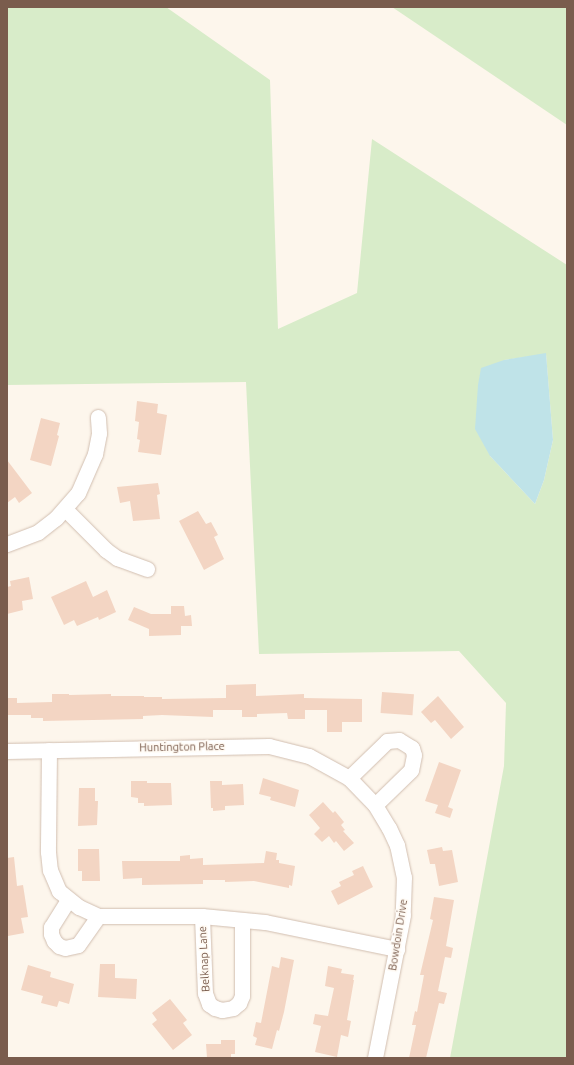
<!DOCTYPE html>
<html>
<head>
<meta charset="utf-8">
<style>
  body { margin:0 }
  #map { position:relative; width:574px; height:1065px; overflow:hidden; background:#fdf6ec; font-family:Ubuntu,sans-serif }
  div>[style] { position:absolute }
  .green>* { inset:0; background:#d8ecc9 }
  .water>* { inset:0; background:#bfe3e8 }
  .building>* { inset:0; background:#f3d5c3; transform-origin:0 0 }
  .roads { filter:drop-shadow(0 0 1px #d1beb0) drop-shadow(0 0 1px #d1beb0) }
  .minor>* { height:15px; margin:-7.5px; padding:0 7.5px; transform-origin:7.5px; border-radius:7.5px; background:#fff }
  span { translate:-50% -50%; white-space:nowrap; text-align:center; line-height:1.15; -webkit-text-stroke:3px #fffaf3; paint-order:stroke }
  .street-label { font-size:11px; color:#7a5c4d }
  .frame { position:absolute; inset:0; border:8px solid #7a5c4d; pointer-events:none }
</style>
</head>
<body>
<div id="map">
  <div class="green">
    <i style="clip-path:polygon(evenodd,7px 7px,166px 7px,270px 80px,278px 329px,357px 293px,372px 139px,567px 265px,567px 1058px,450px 1058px,504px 766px,506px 703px,459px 651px,259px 654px,246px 382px,7px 385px,7px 7px,546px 354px,553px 440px,544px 480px,535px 504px,490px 456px,504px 360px,546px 354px)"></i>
    <i style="clip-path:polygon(392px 7px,567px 7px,567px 125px)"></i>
  </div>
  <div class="water">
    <i style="clip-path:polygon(546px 353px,553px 440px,544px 480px,535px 504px,490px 456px,475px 429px,478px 385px,481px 368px,504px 360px)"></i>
  </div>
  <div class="building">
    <i style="clip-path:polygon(137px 401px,158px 404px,157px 413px,167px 415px,161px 455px,138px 452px,140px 440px,137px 439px,139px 422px,135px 421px)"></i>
    <i style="clip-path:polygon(41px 418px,60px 423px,57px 435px,59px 436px,51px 466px,30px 460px)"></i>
    <i style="clip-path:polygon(7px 460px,32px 493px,19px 503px,15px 497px,7px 503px)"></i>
    <i style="clip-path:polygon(158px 483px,160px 494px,157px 495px,160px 519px,133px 521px,130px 501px,120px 503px,117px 487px)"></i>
    <i style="clip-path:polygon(198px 511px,206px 524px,211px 522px,218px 535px,214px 537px,224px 559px,204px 570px,179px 521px)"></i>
    <i style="clip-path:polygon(29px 577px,33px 599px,22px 601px,23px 610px,7px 614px,7px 587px,11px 586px,10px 581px)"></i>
    <i style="clip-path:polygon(86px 581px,93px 597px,107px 590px,116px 612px,99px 620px,98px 617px,77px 626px,74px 620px,64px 625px,51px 597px)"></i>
    <i style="clip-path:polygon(171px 606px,184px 606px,185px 616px,191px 615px,192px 626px,181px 626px,181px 635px,149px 636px,149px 629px,128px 620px,134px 607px,151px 614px,171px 614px)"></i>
    <i style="clip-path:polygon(256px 684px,256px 696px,304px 694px,304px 698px,362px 699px,362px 722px,342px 722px,342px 732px,327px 732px,327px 710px,305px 710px,305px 719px,288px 719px,287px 713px,257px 714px,257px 717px,242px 717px,242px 710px,213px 710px,213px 717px,162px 715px,143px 716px,143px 719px,43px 721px,43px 718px,31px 718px,31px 715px,7px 715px,7px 698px,17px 698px,17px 703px,52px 702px,52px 694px,69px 694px,69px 695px,111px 694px,111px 696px,144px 696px,144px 697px,162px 697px,162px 699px,226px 698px,226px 685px)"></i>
    <i style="left:382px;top:692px;width:32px;height:21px;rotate:4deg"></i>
    <i style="clip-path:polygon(438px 696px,464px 727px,451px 739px,435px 720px,431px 723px,421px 712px)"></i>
    <i style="clip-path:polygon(439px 762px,461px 770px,448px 807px,453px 809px,450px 818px,435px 813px,438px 805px,425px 801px)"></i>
    <i style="clip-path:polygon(263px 778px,299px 790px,295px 807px,270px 800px,271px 797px,259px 794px)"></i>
    <i style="clip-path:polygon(131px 781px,147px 781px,147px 783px,171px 783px,172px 805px,144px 806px,144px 803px,138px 803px,138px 798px,131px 797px)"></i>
    <i style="clip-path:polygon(210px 781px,222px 781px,222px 785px,243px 784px,244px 805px,225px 806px,225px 810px,213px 811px,213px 808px,211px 808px)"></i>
    <i style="clip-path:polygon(79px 788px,95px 788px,95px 801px,98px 801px,97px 825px,78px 826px)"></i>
    <i style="clip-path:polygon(323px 802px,333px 813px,335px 811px,344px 822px,341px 825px,345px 830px,343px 831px,354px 843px,344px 851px,336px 841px,334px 843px,329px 836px,322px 842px,314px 834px,320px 828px,309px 815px)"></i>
    <i style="clip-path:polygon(442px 847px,443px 851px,452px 850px,458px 882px,439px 886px,435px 864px,430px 864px,427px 850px)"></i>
    <i style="clip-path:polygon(78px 849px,99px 849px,100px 881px,82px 881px,82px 871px,78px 871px)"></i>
    <i style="clip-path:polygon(266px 851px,277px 853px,276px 860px,279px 860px,279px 863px,295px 866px,292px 886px,289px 885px,289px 888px,254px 881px,225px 882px,225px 880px,203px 880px,203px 884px,142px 885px,142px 878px,123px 879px,122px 861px,180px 861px,180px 856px,190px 855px,190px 859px,203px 858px,203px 865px,264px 863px)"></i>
    <i style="clip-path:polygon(14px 857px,17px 886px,23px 885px,28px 917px,21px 918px,24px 933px,8px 936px,7px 858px)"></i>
    <i style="clip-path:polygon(363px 866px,373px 887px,338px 905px,331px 891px,341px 886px,339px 882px,354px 875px,352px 871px)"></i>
    <i style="clip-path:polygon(434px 897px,454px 900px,446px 946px,453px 948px,451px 958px,445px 957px,438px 991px,447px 993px,444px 1004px,439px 1003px,426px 1058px,409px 1058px,416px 1025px,412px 1025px,415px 1011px,417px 1012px,424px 975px,420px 975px,433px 920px,430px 919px)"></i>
    <i style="clip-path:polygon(281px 957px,294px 960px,284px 1012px,279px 1031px,277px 1030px,272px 1049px,255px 1045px,257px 1038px,253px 1036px,256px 1022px,261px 1023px,272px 966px,279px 968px)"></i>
    <i style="clip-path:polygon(100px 964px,115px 964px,115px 978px,137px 979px,136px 999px,98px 997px)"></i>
    <i style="clip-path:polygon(28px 965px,51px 972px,50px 977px,74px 984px,69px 1004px,59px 1001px,57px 1007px,41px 1003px,43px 996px,21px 990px)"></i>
    <i style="clip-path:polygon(328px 966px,342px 969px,341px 973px,354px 975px,353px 980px,354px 980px,347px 1020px,351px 1021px,348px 1037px,341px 1035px,337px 1057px,315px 1052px,321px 1026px,313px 1024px,315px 1014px,328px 1016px,334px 988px,325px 986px)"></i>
    <i style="clip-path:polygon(170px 999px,187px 1020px,183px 1023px,192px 1035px,173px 1050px,152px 1024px,157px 1020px,152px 1013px)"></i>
    <i style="clip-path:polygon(221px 1040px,235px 1040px,235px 1054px,231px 1054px,231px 1058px,207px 1058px,206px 1044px,221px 1044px)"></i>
  </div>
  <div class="roads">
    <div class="minor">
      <i style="left:65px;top:509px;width:58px;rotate:45deg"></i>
      <i style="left:106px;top:550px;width:14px;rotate:36deg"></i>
      <i style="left:117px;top:558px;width:32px;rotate:20deg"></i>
      <i style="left:7px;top:544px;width:33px;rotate:-21deg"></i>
      <i style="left:38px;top:532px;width:23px;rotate:-38deg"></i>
      <i style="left:56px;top:518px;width:33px;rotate:-49deg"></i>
      <i style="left:78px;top:493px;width:43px;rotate:-66.4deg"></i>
      <i style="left:95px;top:454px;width:21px;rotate:-79deg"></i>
      <i style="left:99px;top:433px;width:16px;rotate:-94deg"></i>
      <i style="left:49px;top:750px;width:102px;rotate:90.6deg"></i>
      <i style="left:48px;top:852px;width:18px;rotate:84deg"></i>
      <i style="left:50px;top:870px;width:23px;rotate:67deg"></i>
      <i style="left:59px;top:891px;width:26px;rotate:39deg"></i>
      <i style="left:79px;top:907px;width:21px;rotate:25deg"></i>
      <i style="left:98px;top:916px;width:104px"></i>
      <i style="left:202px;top:916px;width:63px;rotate:5.4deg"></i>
      <i style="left:265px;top:922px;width:135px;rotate:11.6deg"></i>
      <i style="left:7px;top:751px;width:262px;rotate:-1.1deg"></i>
      <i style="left:269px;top:746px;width:41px;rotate:14deg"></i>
      <i style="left:309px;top:756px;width:46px;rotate:28.8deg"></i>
      <i style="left:349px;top:778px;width:37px;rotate:46deg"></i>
      <i style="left:375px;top:805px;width:27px;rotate:59deg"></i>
      <i style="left:389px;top:828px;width:19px;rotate:65deg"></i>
      <i style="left:397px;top:845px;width:33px;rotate:78deg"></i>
      <i style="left:404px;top:877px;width:38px;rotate:92deg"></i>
      <i style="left:403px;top:915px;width:146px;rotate:101.1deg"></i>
      <i style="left:349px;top:778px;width:53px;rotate:-44.2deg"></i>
      <i style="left:387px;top:741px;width:12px;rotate:-5deg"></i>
      <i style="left:399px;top:740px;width:15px;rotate:32deg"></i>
      <i style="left:412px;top:748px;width:7px;rotate:74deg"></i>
      <i style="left:414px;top:755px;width:15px;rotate:101deg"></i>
      <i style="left:411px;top:770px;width:50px;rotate:135.8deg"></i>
      <i style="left:68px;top:900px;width:32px;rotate:122deg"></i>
      <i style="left:51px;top:927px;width:7px;rotate:90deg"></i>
      <i style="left:51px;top:934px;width:8px;rotate:67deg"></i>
      <i style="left:54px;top:941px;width:7px;rotate:45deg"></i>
      <i style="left:59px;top:946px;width:6px;rotate:18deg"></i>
      <i style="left:65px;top:948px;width:13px;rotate:-13deg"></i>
      <i style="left:78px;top:945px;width:35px;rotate:-55deg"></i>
      <i style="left:202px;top:916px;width:77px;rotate:87.8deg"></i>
      <i style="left:205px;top:993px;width:12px;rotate:70deg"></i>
      <i style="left:209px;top:1004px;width:7px;rotate:34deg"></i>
      <i style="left:215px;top:1008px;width:7px;rotate:16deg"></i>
      <i style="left:222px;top:1010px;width:11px;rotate:-10deg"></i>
      <i style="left:233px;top:1008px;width:8px;rotate:-40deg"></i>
      <i style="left:239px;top:1003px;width:8px;rotate:-67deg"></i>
      <i style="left:242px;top:996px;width:76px;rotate:-90deg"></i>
    </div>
  </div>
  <div class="street-label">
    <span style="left:182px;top:747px;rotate:-1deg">Huntington Place</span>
    <span style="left:398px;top:935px;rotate:-81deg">Bowdoin Drive</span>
    <span style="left:204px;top:959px;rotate:-93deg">Belknap Lane</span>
  </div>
  <div class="frame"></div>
</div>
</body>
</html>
